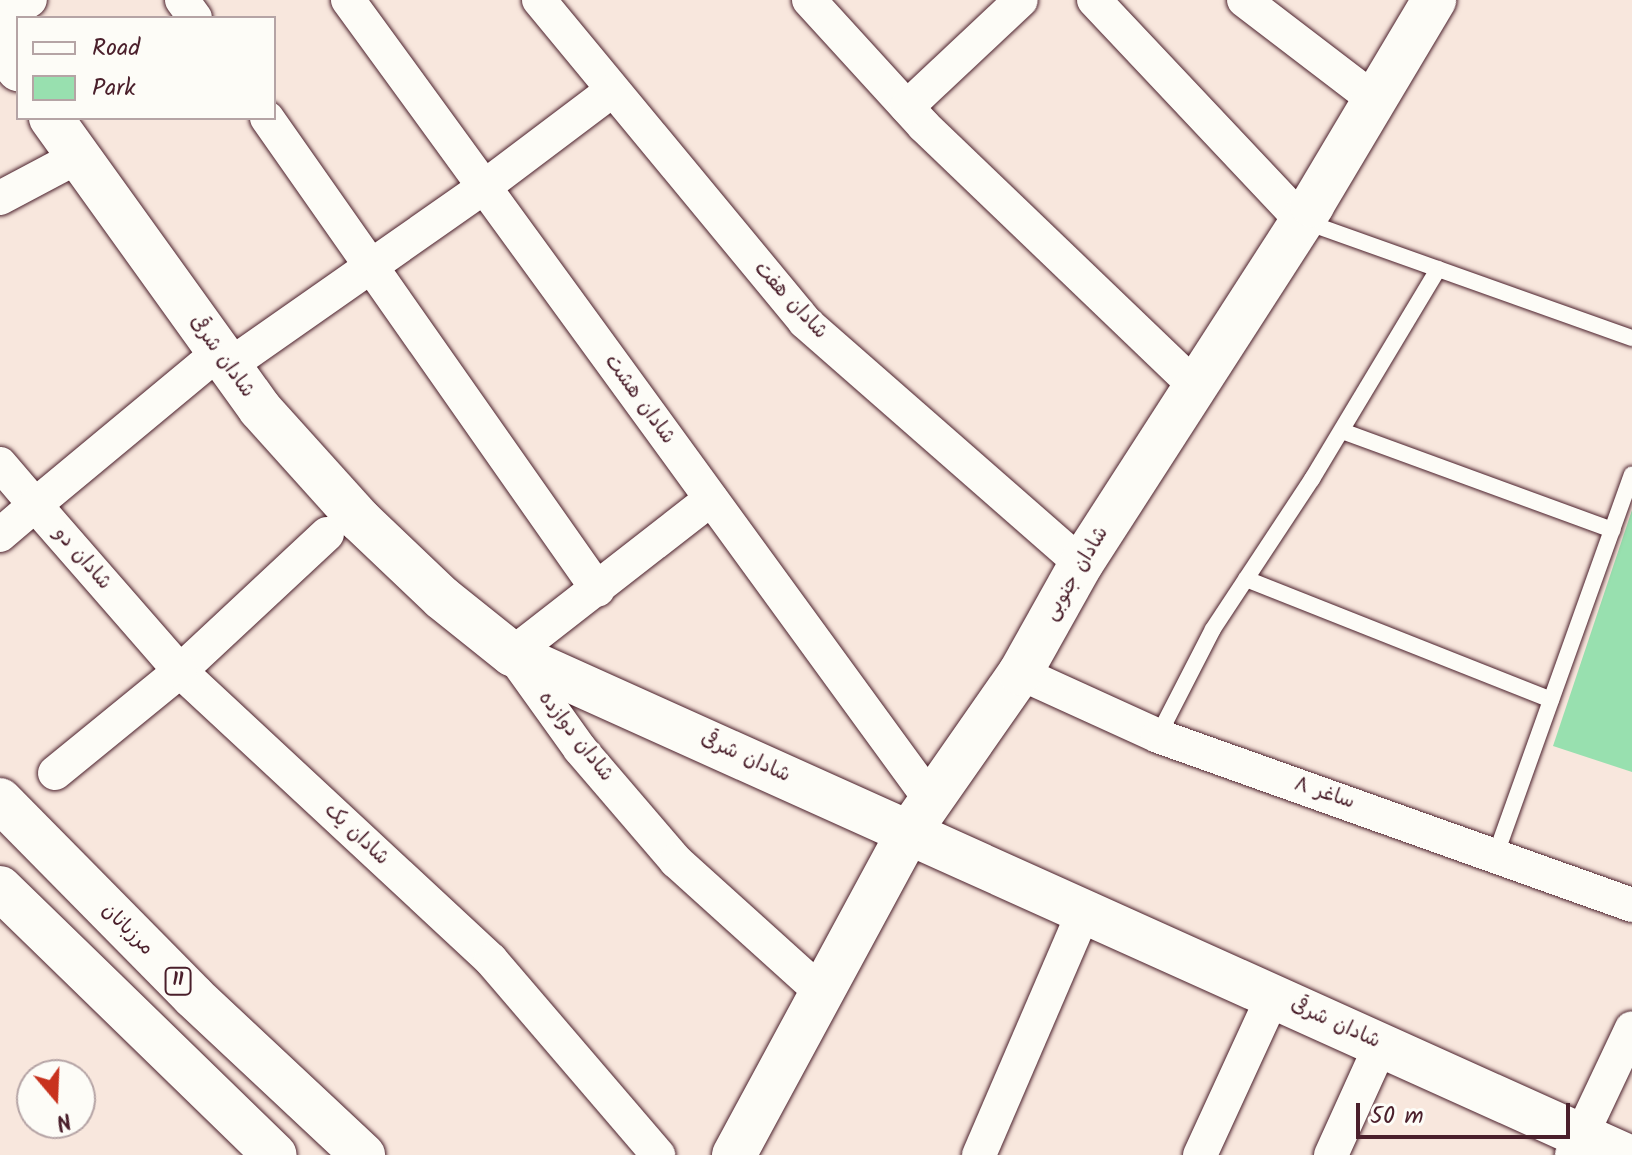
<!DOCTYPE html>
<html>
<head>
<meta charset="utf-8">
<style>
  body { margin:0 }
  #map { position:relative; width:1632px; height:1155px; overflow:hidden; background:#f8e7dd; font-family:Kalam,"Playpen Sans Arabic",sans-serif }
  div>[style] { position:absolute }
  .green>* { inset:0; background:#98e0af }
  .roads { filter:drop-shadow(0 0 2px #4a1f2b) drop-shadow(0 0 2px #4a1f2b) }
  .lane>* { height:16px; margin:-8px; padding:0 8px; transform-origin:8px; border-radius:8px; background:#fdfcf7 }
  .street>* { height:34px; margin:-17px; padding:0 17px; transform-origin:17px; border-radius:17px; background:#fdfcf7 }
  .secondary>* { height:44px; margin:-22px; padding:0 22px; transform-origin:22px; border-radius:22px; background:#fdfcf7 }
  .primary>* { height:44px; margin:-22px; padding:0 22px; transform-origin:22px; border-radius:22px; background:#fdfcf7 }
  span { translate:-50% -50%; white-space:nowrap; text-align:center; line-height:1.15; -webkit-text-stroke:6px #fdfcf7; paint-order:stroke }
  .shield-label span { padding:2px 6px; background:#fdfcf7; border:2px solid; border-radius:6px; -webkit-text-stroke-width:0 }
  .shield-label { font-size:18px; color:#4a1f2b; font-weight:700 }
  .street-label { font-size:20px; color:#4a1f2b }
  .legend { position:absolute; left:16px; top:16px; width:260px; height:104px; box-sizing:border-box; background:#fdfcf7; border:2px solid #b5a4a5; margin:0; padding:10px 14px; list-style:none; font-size:24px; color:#4a1f2b }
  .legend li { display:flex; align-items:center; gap:16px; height:40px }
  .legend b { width:40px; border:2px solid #b5a4a5 }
  .north { position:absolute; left:16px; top:1059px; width:80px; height:80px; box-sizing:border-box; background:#fdfcf7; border:2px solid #b5a4a5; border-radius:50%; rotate:161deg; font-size:22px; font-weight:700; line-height:32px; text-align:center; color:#4a1f2b }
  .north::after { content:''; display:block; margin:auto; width:28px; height:36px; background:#c8321e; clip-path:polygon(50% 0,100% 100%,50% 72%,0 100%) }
  .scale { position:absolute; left:1356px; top:1103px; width:214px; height:36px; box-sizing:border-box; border:4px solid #4a1f2b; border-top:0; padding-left:10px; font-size:24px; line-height:28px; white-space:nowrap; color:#4a1f2b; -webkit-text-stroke:6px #fdfcf7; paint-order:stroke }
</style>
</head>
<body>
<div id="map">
  <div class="green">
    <i style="clip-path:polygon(1632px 510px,1632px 772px,1553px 746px)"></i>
  </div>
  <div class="roads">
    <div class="lane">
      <i style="left:1306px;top:222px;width:346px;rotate:19.6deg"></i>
      <i style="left:1342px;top:431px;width:288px;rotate:20.1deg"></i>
      <i style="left:1246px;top:579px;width:328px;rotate:21.6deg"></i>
      <i style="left:1158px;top:736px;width:120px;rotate:-62.8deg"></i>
      <i style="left:1213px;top:629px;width:180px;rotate:-56.6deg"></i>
      <i style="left:1312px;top:479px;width:245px;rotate:-59deg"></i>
      <i style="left:1496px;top:854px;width:403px;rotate:-70.3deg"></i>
    </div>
    <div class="street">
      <i style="left:182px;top:0;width:22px;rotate:54deg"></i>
      <i style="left:348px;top:0;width:988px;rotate:53.93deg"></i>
      <i style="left:539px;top:0;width:418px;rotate:50.4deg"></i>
      <i style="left:805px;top:322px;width:367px;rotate:41.2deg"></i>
      <i style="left:809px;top:0;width:171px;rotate:47.6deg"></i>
      <i style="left:924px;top:126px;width:377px;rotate:43.8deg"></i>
      <i style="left:1094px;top:0;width:303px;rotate:46.7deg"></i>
      <i style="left:1244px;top:0;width:165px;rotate:37.4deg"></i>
      <i style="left:0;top:20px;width:36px;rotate:-34deg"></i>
      <i style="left:907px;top:107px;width:156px;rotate:-43.2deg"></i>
      <i style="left:267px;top:118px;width:576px;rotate:54.96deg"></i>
      <i style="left:0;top:198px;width:87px;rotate:-28deg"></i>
      <i style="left:227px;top:367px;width:314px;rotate:-35deg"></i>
      <i style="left:484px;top:187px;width:158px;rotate:-37deg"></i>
      <i style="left:0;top:464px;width:54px;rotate:49.5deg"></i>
      <i style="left:35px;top:505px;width:46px;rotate:139.4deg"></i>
      <i style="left:711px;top:499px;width:252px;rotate:142.1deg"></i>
      <i style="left:512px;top:654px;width:117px;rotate:54.4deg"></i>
      <i style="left:580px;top:749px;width:148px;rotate:49.4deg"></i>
      <i style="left:676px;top:861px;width:197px;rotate:42.1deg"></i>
      <i style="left:327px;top:534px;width:201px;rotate:137deg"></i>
      <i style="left:180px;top:671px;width:425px;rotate:42.9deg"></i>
      <i style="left:491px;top:960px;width:257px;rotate:49.4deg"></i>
      <i style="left:1020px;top:673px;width:152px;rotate:24.5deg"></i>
      <i style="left:1158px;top:736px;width:503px;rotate:19.62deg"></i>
      <i style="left:55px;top:773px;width:161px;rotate:-39.2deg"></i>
      <i style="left:180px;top:671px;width:220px;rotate:-131.1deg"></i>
      <i style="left:35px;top:505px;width:238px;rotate:-39.7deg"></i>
      <i style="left:979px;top:1155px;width:266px;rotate:-66.7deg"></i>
      <i style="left:1200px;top:1155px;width:175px;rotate:-65.3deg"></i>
      <i style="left:1331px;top:1155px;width:121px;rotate:-65.6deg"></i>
      <i style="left:1572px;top:1155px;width:140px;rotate:-64.7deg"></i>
    </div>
    <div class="secondary">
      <i style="left:0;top:43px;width:32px;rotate:55deg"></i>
      <i style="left:51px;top:118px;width:358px;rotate:54.3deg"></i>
      <i style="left:260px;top:409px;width:149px;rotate:48deg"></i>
      <i style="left:360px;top:520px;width:113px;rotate:43.6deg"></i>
      <i style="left:442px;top:598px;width:90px;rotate:38.7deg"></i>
      <i style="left:512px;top:654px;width:1220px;rotate:24.25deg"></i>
      <i style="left:734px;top:1155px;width:367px;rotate:-61.6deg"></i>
      <i style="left:909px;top:832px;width:194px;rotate:-55.1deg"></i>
      <i style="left:1020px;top:673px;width:125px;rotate:-60.8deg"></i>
      <i style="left:1081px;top:564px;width:427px;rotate:-57.2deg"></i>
      <i style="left:1312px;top:205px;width:239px;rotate:-59.2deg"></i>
    </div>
    <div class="primary">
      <i style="left:0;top:800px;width:275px;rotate:45.4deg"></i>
      <i style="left:193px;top:996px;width:233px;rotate:43.1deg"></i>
      <i style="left:0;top:888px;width:383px;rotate:44.2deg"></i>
    </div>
  </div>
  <div class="shield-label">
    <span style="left:178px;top:981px">11</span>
  </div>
  <div class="street-label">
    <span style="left:790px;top:301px;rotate:47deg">شادان هفت</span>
    <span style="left:221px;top:357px;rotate:54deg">شادان شرقی</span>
    <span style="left:639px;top:400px;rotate:54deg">شادان هشت</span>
    <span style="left:82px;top:559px;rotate:49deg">شادان دو</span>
    <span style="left:1077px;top:574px;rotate:-59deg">شادان جنوبی</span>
    <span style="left:575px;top:737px;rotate:52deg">شادان دوازده</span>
    <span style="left:745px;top:758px;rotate:24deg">شادان شرقی</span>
    <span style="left:1324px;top:794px;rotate:18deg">ساغر ٨</span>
    <span style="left:356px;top:835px;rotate:43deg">شادان یک</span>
    <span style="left:127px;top:930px;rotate:45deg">مرزبانان</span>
    <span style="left:1335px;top:1024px;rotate:24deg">شادان شرقی</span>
  </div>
  <ul class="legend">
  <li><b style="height:10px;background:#fdfcf7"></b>Road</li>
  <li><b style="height:22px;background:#98e0af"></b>Park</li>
  </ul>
  <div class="north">N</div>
  <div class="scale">50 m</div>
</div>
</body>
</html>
